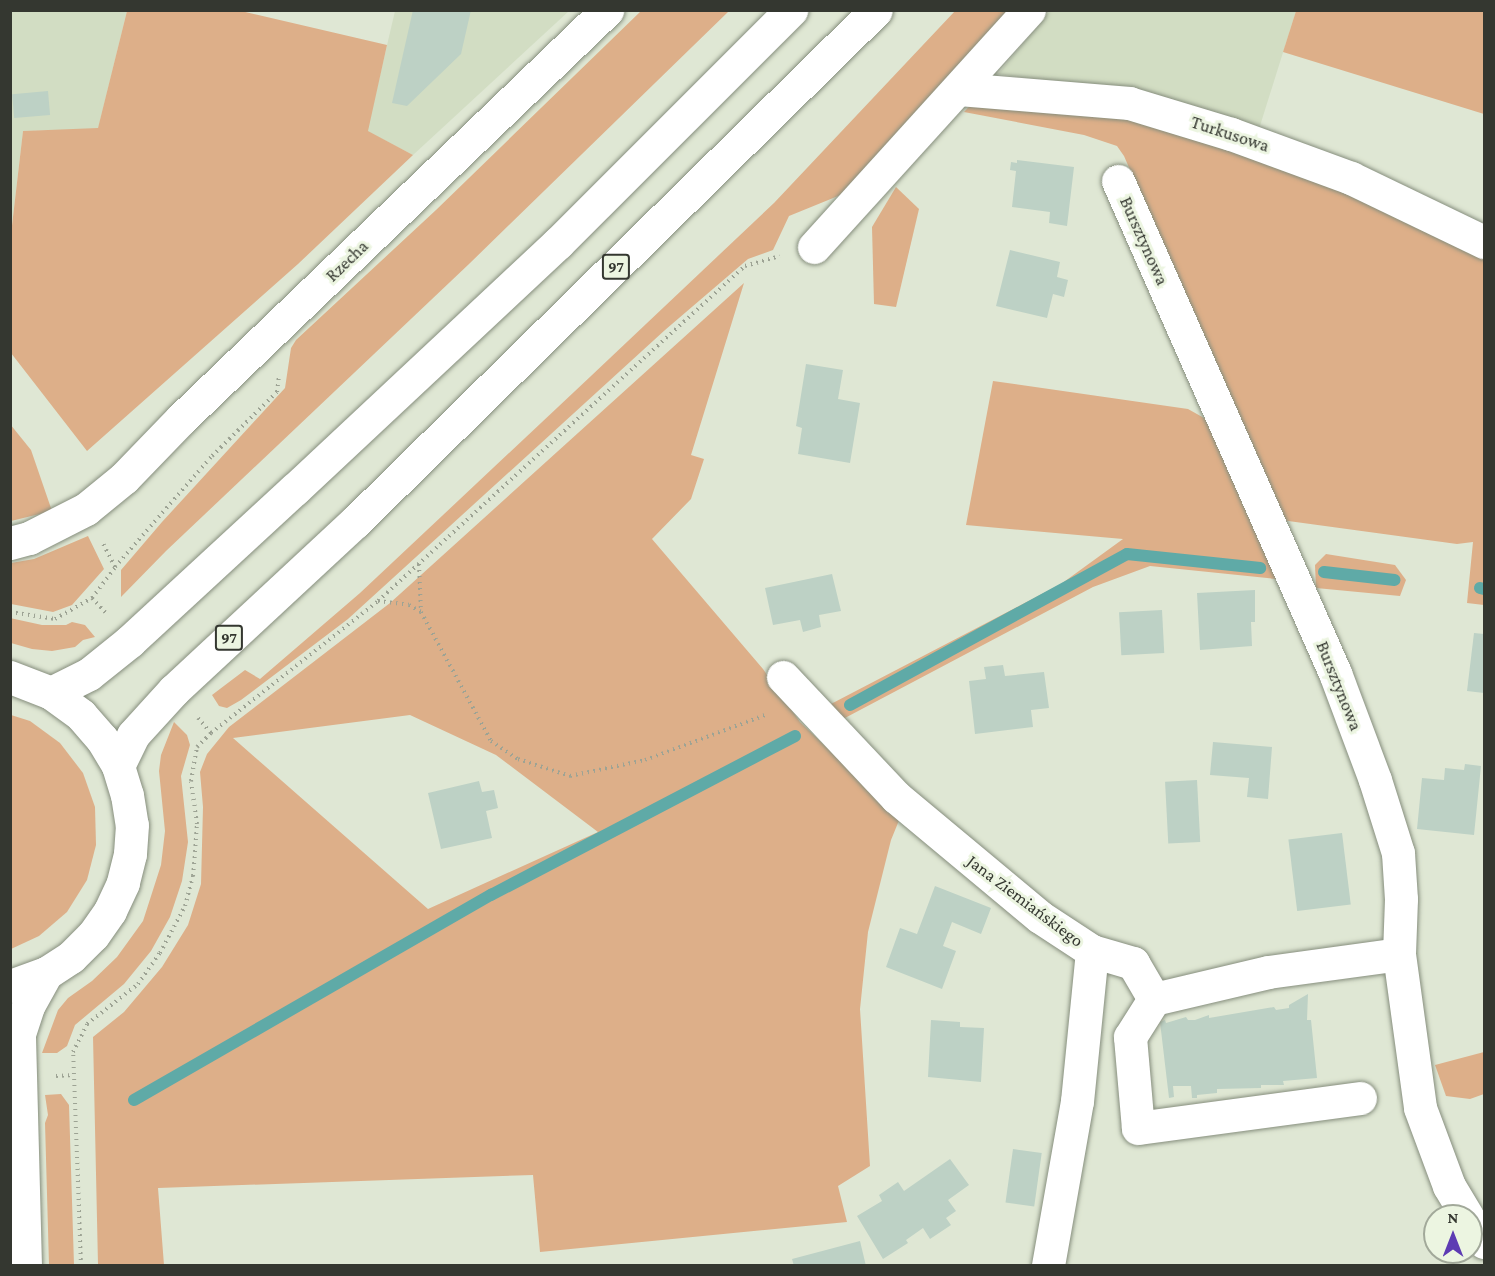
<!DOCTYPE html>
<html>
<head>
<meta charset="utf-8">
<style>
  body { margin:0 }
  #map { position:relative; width:1495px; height:1276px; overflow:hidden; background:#dfe7d4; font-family:"Crimson Pro",serif }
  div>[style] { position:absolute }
  .built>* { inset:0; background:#d2ddc3 }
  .green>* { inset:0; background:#ddaf89 }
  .stream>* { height:12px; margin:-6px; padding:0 6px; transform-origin:6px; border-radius:6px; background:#5faaa7 }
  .building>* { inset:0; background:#bdd1c5; transform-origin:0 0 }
  .path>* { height:4px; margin-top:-2px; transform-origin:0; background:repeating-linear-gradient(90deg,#9da394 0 1.5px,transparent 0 6px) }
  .roads { filter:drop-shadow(0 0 2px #868e7d) drop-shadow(0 0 2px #868e7d) }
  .minor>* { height:33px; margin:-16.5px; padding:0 16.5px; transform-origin:16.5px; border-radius:16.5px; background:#fff }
  .major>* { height:33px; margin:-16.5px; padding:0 16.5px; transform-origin:16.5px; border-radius:16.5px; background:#fff }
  span { translate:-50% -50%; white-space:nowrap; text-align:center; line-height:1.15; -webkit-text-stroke:6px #ecf5e1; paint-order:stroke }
  .shield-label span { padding:2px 4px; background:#ecf5e1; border:2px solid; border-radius:4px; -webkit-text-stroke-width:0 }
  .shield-label { font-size:16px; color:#343730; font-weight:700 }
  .street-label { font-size:18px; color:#343730 }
  .frame { position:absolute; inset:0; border:12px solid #343730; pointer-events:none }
  .north { position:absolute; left:1423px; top:1204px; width:60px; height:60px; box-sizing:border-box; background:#ecf5e1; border:2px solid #a2a99a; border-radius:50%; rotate:0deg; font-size:16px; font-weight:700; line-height:24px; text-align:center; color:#343730 }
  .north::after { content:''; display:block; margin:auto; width:21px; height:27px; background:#5d3bb3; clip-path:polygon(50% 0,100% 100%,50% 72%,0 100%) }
</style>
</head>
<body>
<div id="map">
  <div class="built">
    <i style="clip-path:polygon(11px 11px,127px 11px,98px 129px,23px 131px,11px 234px)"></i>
    <i style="clip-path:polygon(395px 11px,569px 11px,413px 155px,367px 131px)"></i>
    <i style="clip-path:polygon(1050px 11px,1296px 11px,1259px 129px,1098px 88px,998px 74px)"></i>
  </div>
  <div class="green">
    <i style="clip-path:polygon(127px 11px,241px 11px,387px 45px,368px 131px,413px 155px,298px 264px,87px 451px,11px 353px,11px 234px,23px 131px,98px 128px)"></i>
    <i style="clip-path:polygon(641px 11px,729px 11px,469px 264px,166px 551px,121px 597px,121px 570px,162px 522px,285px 388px,291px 348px,296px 340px,436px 210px)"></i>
    <i style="clip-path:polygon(955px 11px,1012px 11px,843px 194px,789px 216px,773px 250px,748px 259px,665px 330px,348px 619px,241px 700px,227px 708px,219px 706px,212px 695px,245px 670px,260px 679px,360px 593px,591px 376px,774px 203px)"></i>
    <i style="clip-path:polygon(1296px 11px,1484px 11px,1484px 114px,1283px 52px)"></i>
    <i style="clip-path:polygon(979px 96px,1116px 114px,1295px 173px,1484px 251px,1484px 605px,1467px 603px,1473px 542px,1457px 544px,1281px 520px,1124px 156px,1117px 146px,1084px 135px,964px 112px)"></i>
    <i style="clip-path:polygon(896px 187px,919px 209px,896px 307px,874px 304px,872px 227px)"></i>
    <i style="clip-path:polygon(evenodd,744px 283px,691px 455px,704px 459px,691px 499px,652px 539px,763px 669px,800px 722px,900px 818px,891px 840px,868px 932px,860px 1009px,870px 1166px,838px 1186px,847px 1222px,540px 1252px,533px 1175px,158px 1188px,164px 1265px,98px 1265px,93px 1037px,124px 1012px,162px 967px,188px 925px,201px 884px,203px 807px,200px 772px,207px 754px,229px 727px,390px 603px,744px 283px,410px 715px,496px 755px,598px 832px,428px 909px,233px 738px,410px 715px)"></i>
    <i style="clip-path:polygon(993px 381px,1188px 409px,1213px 423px,1276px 579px,1150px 566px,1093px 587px,843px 719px,829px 705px,1061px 584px,1123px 539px,966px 525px)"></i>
    <i style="clip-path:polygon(10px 424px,31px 450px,52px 511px,11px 521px)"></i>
    <i style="clip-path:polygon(88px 536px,104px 569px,72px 605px,53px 612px,11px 604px,11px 563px,34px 559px)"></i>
    <i style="clip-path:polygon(1326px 554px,1395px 565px,1406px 580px,1400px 596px,1316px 588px,1315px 565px)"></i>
    <i style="clip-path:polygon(10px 618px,42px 625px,66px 625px,72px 622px,85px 625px,95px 637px,83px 640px,75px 647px,52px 651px,32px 649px,11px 643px)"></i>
    <i style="clip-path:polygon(11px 715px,30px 721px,60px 743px,83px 773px,95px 807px,96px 845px,87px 880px,67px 912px,39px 936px,11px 949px)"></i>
    <i style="clip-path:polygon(174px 722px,187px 735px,190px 745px,181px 776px,188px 842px,182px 881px,170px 917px,151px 951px,124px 984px,75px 1025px,67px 1046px,57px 1053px,42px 1053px,58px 1010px,68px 998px,92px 981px,117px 957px,143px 921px,161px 865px,165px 831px,159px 771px,161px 755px)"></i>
    <i style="clip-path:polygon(1484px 1052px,1484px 1094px,1470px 1099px,1446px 1096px,1435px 1065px)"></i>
    <i style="clip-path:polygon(61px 1094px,69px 1105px,74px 1265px,49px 1265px,45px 1123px,48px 1115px,45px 1095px)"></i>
  </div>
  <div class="stream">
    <i style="left:1324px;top:572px;width:71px;rotate:6.4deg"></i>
    <i style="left:1480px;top:588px;width:4px;rotate:14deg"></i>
    <i style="left:850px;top:705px;width:315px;rotate:-28.6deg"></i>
    <i style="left:1127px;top:554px;width:134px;rotate:6deg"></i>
    <i style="left:134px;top:1100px;width:412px;rotate:-29.9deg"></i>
    <i style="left:491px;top:895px;width:343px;rotate:-27.6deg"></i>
  </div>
  <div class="building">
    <i style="clip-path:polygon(413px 10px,471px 10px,461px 54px,407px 106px,392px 103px)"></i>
    <i style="left:48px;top:91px;width:24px;height:36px;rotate:85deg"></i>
    <i style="clip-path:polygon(1017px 160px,1074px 167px,1067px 226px,1049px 223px,1050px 212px,1012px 207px,1016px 171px,1010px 170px,1011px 162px,1017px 163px)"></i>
    <i style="clip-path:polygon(1010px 250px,1060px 262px,1057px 277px,1068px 280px,1064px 297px,1053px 294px,1047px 318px,996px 306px)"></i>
    <i style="clip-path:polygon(806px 364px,843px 370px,838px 399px,860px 403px,850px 463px,798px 454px,802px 428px,796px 426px)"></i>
    <i style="clip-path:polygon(832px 574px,841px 611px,819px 615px,821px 627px,803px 632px,800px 620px,773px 625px,765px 588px)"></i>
    <i style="clip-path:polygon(1255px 590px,1255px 622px,1251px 622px,1252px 646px,1200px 650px,1197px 593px)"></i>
    <i style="left:1162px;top:610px;width:43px;height:43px;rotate:87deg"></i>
    <i style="clip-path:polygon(1474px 633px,1484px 634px,1484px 693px,1467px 691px)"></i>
    <i style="clip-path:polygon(1003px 665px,1005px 676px,1044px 672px,1049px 708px,1031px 710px,1033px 727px,975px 734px,969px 681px,986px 679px,984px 667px)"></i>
    <i style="clip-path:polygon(1213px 742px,1272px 747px,1268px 799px,1247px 797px,1249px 778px,1210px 775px)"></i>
    <i style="clip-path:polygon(1465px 764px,1481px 766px,1474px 835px,1417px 829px,1422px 778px,1444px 780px,1445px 768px,1464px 770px)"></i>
    <i style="left:1197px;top:780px;width:62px;height:32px;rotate:87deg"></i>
    <i style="clip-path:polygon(479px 781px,482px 792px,494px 790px,498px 808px,486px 811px,492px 838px,441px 849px,428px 793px)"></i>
    <i style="left:1342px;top:833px;width:72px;height:54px;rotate:83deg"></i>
    <i style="clip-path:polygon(935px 886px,991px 908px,981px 934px,952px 922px,943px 946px,956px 951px,942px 989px,886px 967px,900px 928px,917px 934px)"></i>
    <i style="clip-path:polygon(1308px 994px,1307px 1020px,1311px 1020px,1317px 1078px,1283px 1081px,1284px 1085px,1261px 1085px,1261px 1088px,1217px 1089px,1217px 1093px,1197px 1095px,1197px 1098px,1192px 1098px,1191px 1086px,1173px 1086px,1174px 1097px,1169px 1098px,1160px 1022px,1165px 1020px,1166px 1023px,1186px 1017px,1188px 1020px,1195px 1020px,1209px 1015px,1209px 1018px,1274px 1007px,1276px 1010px,1289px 1008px,1289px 1005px)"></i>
    <i style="clip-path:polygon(931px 1020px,960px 1022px,960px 1027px,984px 1028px,981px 1082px,928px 1077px)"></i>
    <i style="left:1013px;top:1149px;width:29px;height:54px;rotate:8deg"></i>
    <i style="clip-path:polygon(950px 1159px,969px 1185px,948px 1200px,956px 1211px,946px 1218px,951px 1225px,930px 1239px,923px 1228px,906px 1240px,908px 1243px,883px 1259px,857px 1216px,882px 1201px,879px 1195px,898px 1182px,904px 1191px)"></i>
    <i style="clip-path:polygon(860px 1241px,866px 1266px,794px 1266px,792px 1259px)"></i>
  </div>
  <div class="path">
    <i style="left:419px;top:564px;width:48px;rotate:87.6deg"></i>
    <i style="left:115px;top:567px;width:147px;rotate:-48.9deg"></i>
    <i style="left:212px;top:456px;width:91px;rotate:-44.6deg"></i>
    <i style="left:277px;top:392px;width:16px;rotate:-83deg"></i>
    <i style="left:92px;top:598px;width:21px;rotate:47deg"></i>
    <i style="left:378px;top:601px;width:31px;rotate:7deg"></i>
    <i style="left:409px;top:605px;width:14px;rotate:30deg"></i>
    <i style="left:421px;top:612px;width:147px;rotate:61.5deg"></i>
    <i style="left:491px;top:741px;width:32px;rotate:34deg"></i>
    <i style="left:518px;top:759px;width:55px;rotate:18.1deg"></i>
    <i style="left:570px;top:776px;width:77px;rotate:-12deg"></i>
    <i style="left:645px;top:760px;width:131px;rotate:-20.5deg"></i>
    <i style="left:10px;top:612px;width:46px;rotate:8.8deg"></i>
    <i style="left:55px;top:619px;width:43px;rotate:-29.6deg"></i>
    <i style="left:92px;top:598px;width:39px;rotate:-53deg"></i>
    <i style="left:115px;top:567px;width:29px;rotate:-117deg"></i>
    <i style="left:198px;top:718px;width:20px;rotate:49deg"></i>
    <i style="left:56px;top:1076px;width:18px;rotate:-3deg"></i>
    <i style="left:81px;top:1266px;width:214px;rotate:-92.1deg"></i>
    <i style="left:73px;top:1052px;width:31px;rotate:-63deg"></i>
    <i style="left:87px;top:1024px;width:65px;rotate:-38.1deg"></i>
    <i style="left:138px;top:984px;width:38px;rotate:-55deg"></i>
    <i style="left:160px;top:953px;width:53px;rotate:-62deg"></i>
    <i style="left:185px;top:906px;width:31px;rotate:-75deg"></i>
    <i style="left:193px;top:876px;width:24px;rotate:-85deg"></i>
    <i style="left:195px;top:852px;width:28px;rotate:-86deg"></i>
    <i style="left:197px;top:824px;width:43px;rotate:-97.9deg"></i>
    <i style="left:191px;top:781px;width:35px;rotate:-80deg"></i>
    <i style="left:197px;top:747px;width:20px;rotate:-45deg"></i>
    <i style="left:211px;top:733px;width:213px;rotate:-38.3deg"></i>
    <i style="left:378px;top:601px;width:497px;rotate:-42.4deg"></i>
    <i style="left:745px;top:266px;width:36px;rotate:-16deg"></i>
  </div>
  <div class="roads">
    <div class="minor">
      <i style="left:959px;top:89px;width:171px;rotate:4.7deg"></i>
      <i style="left:1129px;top:103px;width:107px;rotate:16.9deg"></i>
      <i style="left:1231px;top:134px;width:128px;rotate:20.1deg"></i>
      <i style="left:1351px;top:178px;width:148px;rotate:25.7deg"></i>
      <i style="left:1118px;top:181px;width:538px;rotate:66.2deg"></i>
      <i style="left:1335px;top:673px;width:114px;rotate:69.5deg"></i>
      <i style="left:1375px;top:780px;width:77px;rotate:72.5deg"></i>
      <i style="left:1398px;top:853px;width:46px;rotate:86.3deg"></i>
      <i style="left:1401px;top:899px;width:55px;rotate:92.1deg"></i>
      <i style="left:1399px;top:954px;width:155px;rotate:82.2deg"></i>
      <i style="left:1420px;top:1108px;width:83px;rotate:69.6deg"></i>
      <i style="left:1449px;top:1186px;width:35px;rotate:59deg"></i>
      <i style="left:814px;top:247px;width:320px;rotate:-47.8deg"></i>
      <i style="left:10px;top:543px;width:20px;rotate:-15deg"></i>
      <i style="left:29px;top:538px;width:64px;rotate:-27deg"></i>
      <i style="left:86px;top:509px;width:49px;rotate:-39.2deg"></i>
      <i style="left:124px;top:478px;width:82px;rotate:-46deg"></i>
      <i style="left:181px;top:419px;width:591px;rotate:-43.83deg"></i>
      <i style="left:783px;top:677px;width:165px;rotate:46.7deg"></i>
      <i style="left:896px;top:797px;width:187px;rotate:39.8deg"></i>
      <i style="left:1040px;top:917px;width:62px;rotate:33.2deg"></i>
      <i style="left:1092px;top:951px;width:151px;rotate:95.7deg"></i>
      <i style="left:1077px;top:1101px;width:168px;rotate:100deg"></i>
      <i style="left:1092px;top:951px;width:43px;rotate:16.3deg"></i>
      <i style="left:1133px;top:963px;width:42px;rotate:59.7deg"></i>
      <i style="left:1154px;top:999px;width:117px;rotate:-13.3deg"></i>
      <i style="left:1268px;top:972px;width:132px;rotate:-7.8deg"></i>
      <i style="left:1154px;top:999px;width:45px;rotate:122.3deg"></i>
      <i style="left:1130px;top:1037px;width:91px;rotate:85deg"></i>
      <i style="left:1138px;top:1128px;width:224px;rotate:-7.7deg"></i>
      <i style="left:1471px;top:1222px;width:24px;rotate:57deg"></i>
    </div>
    <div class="major">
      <i style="left:10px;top:677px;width:44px;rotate:21.3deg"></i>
      <i style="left:51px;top:693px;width:37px;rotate:36deg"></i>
      <i style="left:81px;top:715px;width:32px;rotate:49deg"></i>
      <i style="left:102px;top:739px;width:31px;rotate:59deg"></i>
      <i style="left:118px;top:766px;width:30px;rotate:73deg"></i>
      <i style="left:127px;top:795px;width:30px;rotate:81deg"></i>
      <i style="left:132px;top:825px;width:29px;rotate:94deg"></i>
      <i style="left:130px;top:854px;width:30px;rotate:104deg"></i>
      <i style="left:123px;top:883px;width:31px;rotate:115deg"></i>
      <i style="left:110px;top:911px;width:29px;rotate:125deg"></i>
      <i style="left:93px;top:935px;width:31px;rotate:135deg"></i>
      <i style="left:71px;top:957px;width:30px;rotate:147deg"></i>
      <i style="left:46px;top:973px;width:38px;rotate:160deg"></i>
      <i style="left:51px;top:693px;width:42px;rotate:-26.6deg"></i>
      <i style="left:89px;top:674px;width:53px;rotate:-38.8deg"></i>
      <i style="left:130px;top:641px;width:224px;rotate:-42.7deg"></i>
      <i style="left:295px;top:489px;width:360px;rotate:-43.1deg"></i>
      <i style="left:558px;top:243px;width:330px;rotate:-45deg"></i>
      <i style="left:118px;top:766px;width:34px;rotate:-64deg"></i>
      <i style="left:133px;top:735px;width:61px;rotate:-47.7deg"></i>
      <i style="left:174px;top:690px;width:247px;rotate:-42.9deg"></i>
      <i style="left:355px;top:522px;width:730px;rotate:-44.5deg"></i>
      <i style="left:25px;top:1266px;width:232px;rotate:-91.5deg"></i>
      <i style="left:19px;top:1034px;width:29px;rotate:-72deg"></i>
      <i style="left:28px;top:1006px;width:38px;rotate:-61deg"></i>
    </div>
  </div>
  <div class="shield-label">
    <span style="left:616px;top:267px">97</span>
    <span style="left:229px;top:638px">97</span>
  </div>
  <div class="street-label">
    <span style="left:1230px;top:134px;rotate:18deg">Turkusowa</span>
    <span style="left:1144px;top:241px;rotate:66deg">Bursztynowa</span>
    <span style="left:347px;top:261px;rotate:-44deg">Rzecha</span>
    <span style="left:1339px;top:686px;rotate:68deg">Bursztynowa</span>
    <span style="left:1025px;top:901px;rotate:37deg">Jana Ziemiańskiego</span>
  </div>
  <div class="frame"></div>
  <div class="north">N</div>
</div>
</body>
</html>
